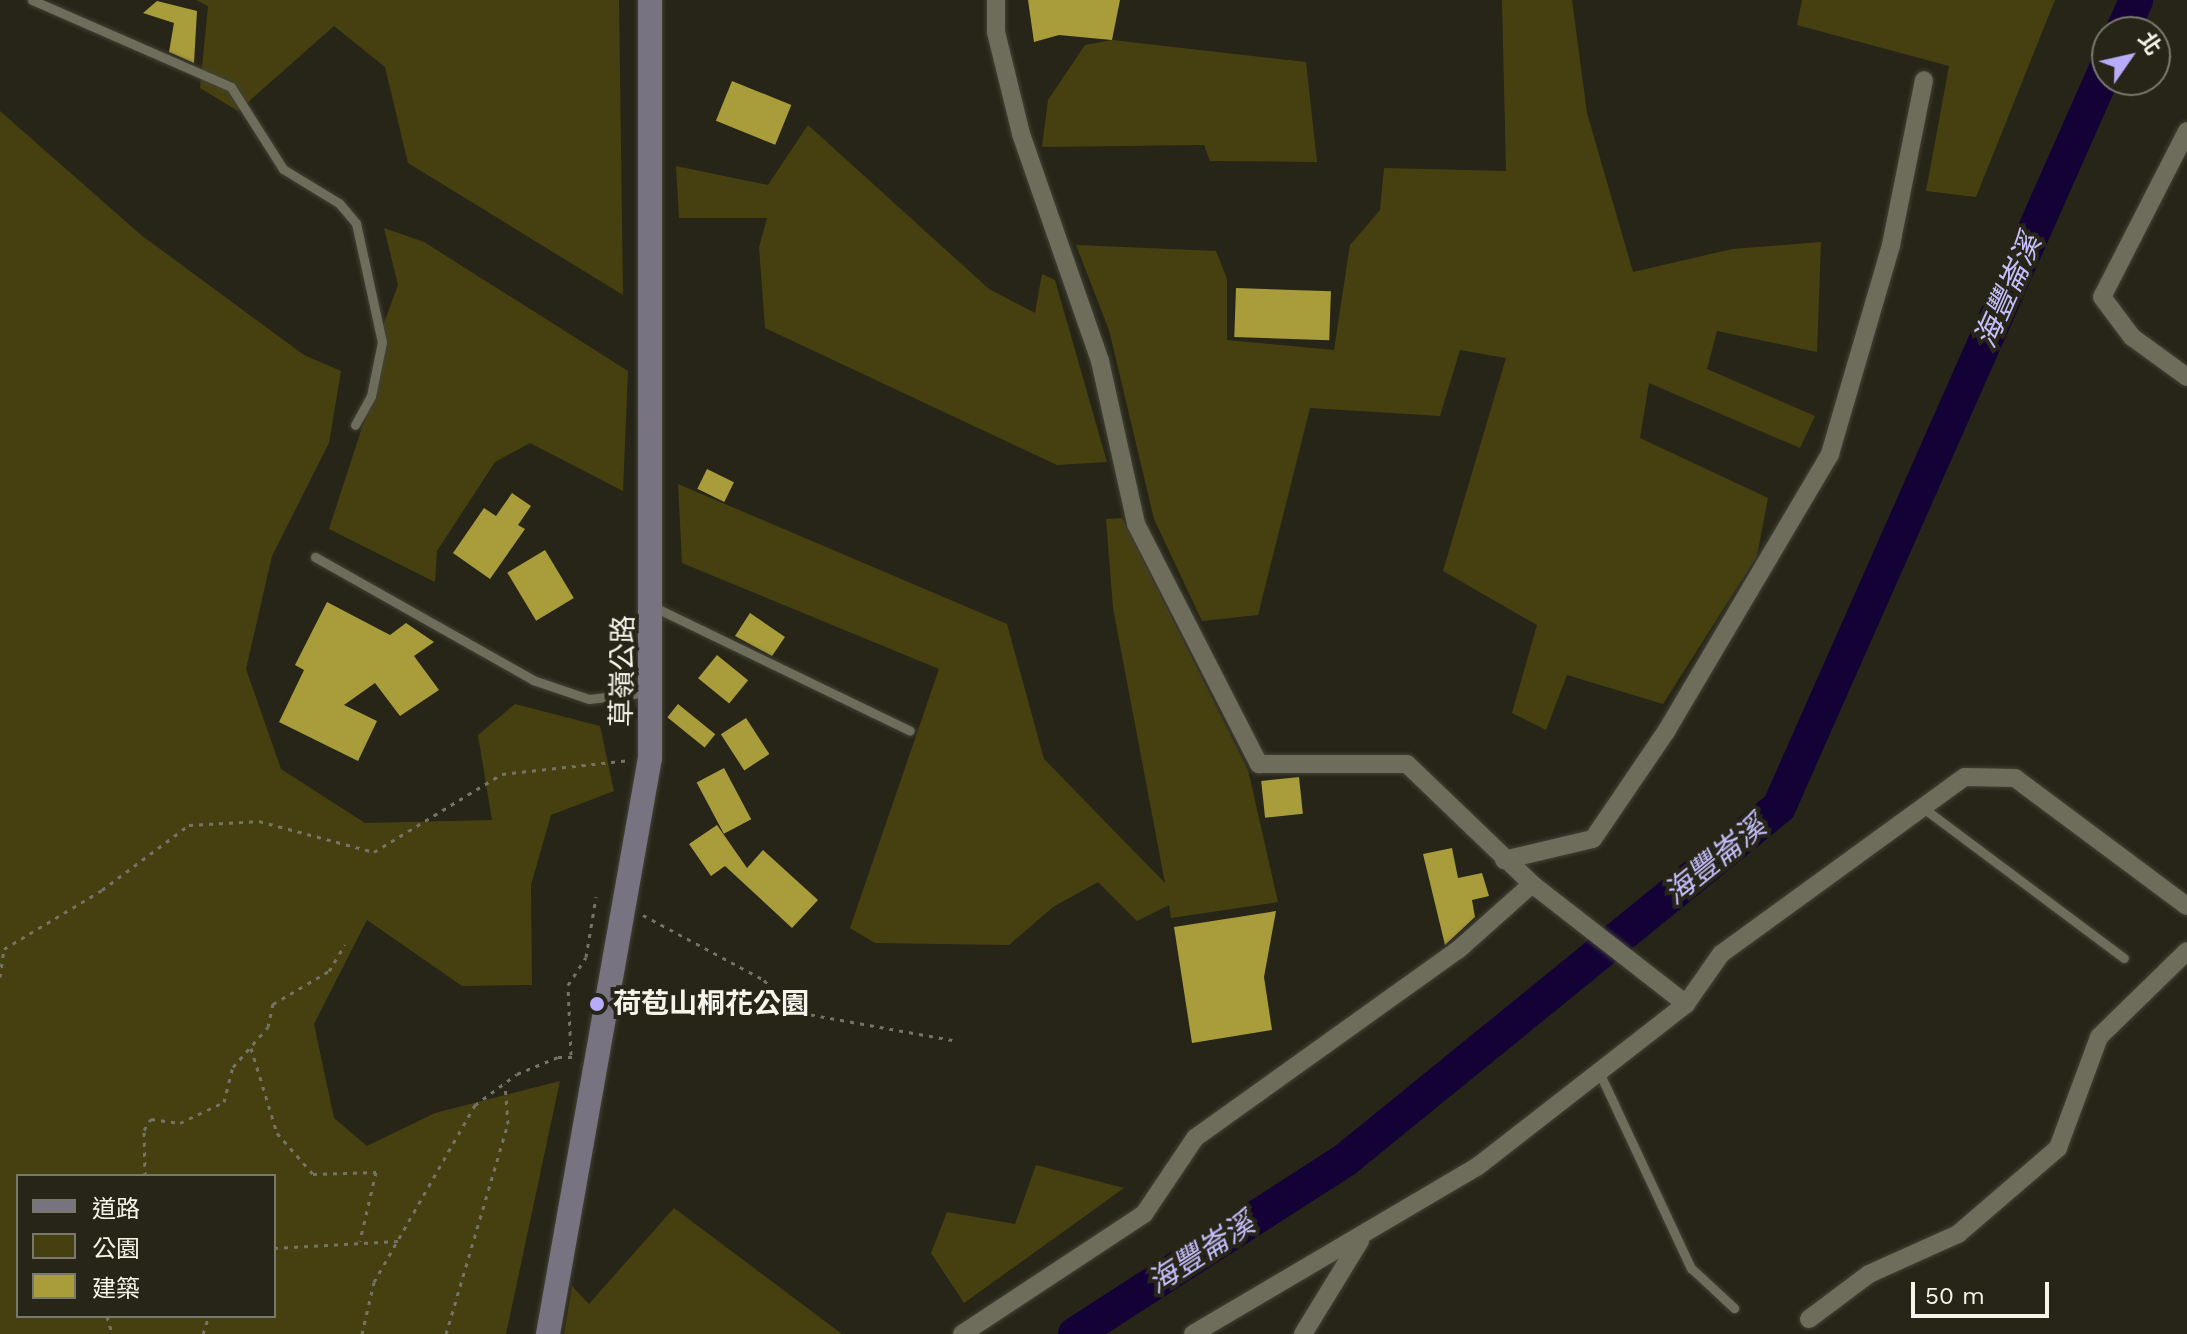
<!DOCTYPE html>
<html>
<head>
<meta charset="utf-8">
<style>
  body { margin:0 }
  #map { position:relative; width:2187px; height:1334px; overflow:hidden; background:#272517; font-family:"Work Sans","Noto Sans TC",sans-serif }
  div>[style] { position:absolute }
  .green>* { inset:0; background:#464010 }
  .river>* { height:34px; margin:-17px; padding:0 17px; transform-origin:17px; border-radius:17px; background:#140237 }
  .building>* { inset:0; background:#a99c3b; transform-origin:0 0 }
  .path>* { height:3px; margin-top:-1.5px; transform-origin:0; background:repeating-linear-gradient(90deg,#747366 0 4px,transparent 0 10px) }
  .roads { filter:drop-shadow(0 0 2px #424136) drop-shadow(0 0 2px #424136) }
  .lane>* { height:9px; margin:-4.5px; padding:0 4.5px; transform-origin:4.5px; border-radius:4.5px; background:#6e6c5b }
  .street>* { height:18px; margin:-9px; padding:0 9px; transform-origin:9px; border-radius:9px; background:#6e6c5b }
  .secondary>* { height:24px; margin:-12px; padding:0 12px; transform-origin:12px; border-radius:12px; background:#787381 }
  .dots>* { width:22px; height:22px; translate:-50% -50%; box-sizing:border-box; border:4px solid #272517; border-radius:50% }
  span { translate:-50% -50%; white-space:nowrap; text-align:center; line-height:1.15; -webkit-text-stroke:8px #272517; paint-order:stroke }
  .street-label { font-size:28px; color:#f5f4eb }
  .poi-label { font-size:28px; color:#f5f4eb; font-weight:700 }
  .left { translate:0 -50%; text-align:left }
  .water-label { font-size:30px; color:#c6bfff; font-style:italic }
  .legend { position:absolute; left:16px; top:1174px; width:260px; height:144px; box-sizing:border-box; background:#272517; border:2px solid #79786c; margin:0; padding:10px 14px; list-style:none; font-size:24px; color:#f5f4eb }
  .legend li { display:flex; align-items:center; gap:16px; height:40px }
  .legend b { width:40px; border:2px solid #79786c }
  .north { position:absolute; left:2091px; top:16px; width:80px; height:80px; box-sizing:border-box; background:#272517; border:2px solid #79786c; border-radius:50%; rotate:56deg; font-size:22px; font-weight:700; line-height:32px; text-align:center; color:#f5f4eb }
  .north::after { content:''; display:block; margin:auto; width:28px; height:36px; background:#b6acf8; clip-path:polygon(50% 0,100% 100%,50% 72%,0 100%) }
  .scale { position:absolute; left:1911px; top:1282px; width:138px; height:36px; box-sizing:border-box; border:4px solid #f5f4eb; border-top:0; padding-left:10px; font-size:24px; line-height:28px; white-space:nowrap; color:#f5f4eb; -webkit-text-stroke:6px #272517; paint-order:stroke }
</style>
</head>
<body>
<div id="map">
  <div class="green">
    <i style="clip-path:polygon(196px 0,619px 0,623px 295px,408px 163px,385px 67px,334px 26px,238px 111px,200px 88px,208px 6px)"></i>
    <i style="clip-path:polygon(1502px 0,1572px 0,1587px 113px,1633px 272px,1732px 249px,1821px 242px,1817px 352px,1717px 331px,1707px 369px,1815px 416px,1800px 448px,1649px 383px,1640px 438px,1768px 498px,1757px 556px,1663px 704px,1567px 675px,1546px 730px,1512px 713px,1537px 625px,1443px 571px,1506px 358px,1460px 350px,1440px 416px,1310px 408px,1258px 615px,1202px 621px,1154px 519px,1109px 330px,1076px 245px,1216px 251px,1227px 279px,1227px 340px,1334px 350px,1350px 245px,1380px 210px,1384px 168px,1506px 171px)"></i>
    <i style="clip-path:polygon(1802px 0,2055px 0,1976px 197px,1926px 191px,1949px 66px,1797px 25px)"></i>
    <i style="clip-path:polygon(1112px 40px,1306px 62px,1317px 162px,1210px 161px,1204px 145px,1042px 147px,1048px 100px,1085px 45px)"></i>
    <i style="clip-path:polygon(evenodd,0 111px,141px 235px,304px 355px,341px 371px,329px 443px,272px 556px,246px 669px,281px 769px,365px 823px,492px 820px,478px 735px,515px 704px,600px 726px,614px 791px,551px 815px,531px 885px,532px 985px,462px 986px,367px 920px,314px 1024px,334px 1118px,367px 1146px,435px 1113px,560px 1081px,506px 1334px,0 1334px,0 111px,18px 1176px,274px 1176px,274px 1316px,18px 1316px,18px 1176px)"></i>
    <i style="clip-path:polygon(808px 125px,989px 289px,1035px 313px,1042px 274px,1055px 280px,1107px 462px,1057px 465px,765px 328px,759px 247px,767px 218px,679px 218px,676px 166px,768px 185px)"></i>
    <i style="clip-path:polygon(384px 228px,424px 242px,628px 371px,623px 491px,530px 443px,495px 462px,437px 551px,435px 582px,329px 529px,378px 378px,381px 331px,398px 285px)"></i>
    <i style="clip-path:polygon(678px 484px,1007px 624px,1044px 759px,1165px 883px,1113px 608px,1106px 519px,1122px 518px,1248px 770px,1278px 902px,1171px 918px,1169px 905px,1137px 921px,1098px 882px,1053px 907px,1009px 945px,875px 943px,850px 928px,939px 669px,682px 563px)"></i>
    <i style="clip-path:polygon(1036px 1165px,1124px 1188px,964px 1303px,931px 1253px,947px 1212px,1015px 1224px)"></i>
    <i style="clip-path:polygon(674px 1208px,842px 1334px,564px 1334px,572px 1286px,589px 1304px)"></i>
  </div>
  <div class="river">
    <i style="left:2122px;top:32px;width:35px;rotate:-66deg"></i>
    <i style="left:1075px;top:1334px;width:321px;rotate:-32.8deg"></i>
    <i style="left:1345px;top:1160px;width:559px;rotate:-39.12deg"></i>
    <i style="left:1779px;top:807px;width:810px;rotate:-66.12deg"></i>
  </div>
  <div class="building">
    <i style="clip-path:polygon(1028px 0,1120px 0,1112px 40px,1059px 35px,1034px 42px)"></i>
    <i style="clip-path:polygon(157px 1px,197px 11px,194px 63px,169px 52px,174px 23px,143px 13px)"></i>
    <i style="left:732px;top:81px;width:64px;height:43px;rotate:22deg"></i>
    <i style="left:1236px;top:288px;width:95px;height:49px;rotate:2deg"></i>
    <i style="left:707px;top:469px;width:30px;height:22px;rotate:26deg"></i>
    <i style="clip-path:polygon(512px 493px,531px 506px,518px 525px,525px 529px,490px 579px,453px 553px,484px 508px,496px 516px)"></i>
    <i style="left:545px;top:550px;width:56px;height:44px;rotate:59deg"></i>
    <i style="clip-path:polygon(327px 602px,390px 635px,406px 623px,434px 642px,414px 656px,439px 690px,400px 716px,375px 683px,344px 705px,377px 721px,358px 761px,279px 722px,304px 670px,295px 665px)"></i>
    <i style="clip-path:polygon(750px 613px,785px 637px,772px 656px,735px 636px)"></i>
    <i style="left:717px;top:655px;width:40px;height:30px;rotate:39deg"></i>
    <i style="left:678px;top:704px;width:48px;height:17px;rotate:39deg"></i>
    <i style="left:746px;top:718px;width:43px;height:30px;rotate:57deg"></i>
    <i style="left:724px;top:768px;width:58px;height:31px;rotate:62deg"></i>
    <i style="left:1299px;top:777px;width:37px;height:38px;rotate:84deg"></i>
    <i style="clip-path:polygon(717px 825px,747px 868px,763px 850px,818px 900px,792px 928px,725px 866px,711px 876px,689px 844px)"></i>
    <i style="clip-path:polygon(1452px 848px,1458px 878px,1482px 873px,1489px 896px,1472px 900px,1475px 917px,1445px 945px,1423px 854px)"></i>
    <i style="clip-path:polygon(1276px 911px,1264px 977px,1272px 1030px,1192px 1043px,1174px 927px)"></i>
  </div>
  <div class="path">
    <i style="left:643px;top:915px;width:137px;rotate:28.2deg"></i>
    <i style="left:764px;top:980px;width:41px;rotate:48.9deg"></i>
    <i style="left:791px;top:1011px;width:164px;rotate:10.2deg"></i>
    <i style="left:0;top:977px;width:28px;rotate:-82deg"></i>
    <i style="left:4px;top:949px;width:114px;rotate:-31deg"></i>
    <i style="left:102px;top:890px;width:109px;rotate:-36.8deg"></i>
    <i style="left:189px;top:825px;width:70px;rotate:-3.3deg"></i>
    <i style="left:259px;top:821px;width:119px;rotate:15.1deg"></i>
    <i style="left:374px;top:852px;width:150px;rotate:-31.4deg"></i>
    <i style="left:502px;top:774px;width:129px;rotate:-6.2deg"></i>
    <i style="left:251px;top:1048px;width:89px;rotate:73deg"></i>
    <i style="left:277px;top:1133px;width:55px;rotate:48.7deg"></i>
    <i style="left:313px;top:1174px;width:63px;rotate:-1.8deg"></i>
    <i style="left:376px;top:1172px;width:71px;rotate:103.1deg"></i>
    <i style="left:571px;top:1055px;width:70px;rotate:-92.5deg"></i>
    <i style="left:568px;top:985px;width:33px;rotate:-57deg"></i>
    <i style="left:586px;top:957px;width:61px;rotate:-80.5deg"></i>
    <i style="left:145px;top:1176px;width:46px;rotate:-91.2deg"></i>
    <i style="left:144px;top:1130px;width:13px;rotate:-58deg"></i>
    <i style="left:151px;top:1119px;width:29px;rotate:8deg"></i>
    <i style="left:180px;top:1123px;width:49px;rotate:-25.5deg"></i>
    <i style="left:224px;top:1102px;width:36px;rotate:-76deg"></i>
    <i style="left:233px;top:1067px;width:53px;rotate:-48.8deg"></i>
    <i style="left:268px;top:1027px;width:24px;rotate:-78deg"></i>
    <i style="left:273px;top:1004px;width:65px;rotate:-30.5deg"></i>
    <i style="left:329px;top:971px;width:31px;rotate:-59deg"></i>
    <i style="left:274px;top:1248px;width:124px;rotate:-3.2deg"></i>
    <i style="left:107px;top:1316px;width:19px;rotate:74deg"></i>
    <i style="left:203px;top:1334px;width:19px;rotate:-72deg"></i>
    <i style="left:362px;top:1334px;width:53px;rotate:-77deg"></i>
    <i style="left:374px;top:1282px;width:204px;rotate:-60.3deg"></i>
    <i style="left:475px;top:1105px;width:52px;rotate:-36.4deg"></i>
    <i style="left:517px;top:1074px;width:44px;rotate:-22.5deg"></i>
    <i style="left:558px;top:1057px;width:19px"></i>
    <i style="left:446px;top:1334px;width:219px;rotate:-73.6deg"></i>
    <i style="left:508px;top:1124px;width:40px;rotate:-94.3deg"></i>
  </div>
  <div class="roads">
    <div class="lane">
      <i style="left:32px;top:0;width:217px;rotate:23.6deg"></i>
      <i style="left:231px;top:87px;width:97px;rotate:57.6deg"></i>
      <i style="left:283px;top:169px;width:66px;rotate:31.3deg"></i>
      <i style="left:339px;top:203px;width:26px;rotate:50deg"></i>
      <i style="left:356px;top:223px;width:122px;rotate:77.7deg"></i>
      <i style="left:382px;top:342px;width:55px;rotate:101.5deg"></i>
      <i style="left:371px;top:396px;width:33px;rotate:119deg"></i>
      <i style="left:315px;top:557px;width:250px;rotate:29.4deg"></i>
      <i style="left:533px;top:680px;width:59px;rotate:18.7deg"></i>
      <i style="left:589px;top:699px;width:61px;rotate:-6.5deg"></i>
      <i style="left:654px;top:607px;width:284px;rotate:25.8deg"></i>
      <i style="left:1926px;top:810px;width:247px;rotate:36.8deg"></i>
      <i style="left:1599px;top:1072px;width:217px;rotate:64.9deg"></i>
      <i style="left:1691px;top:1268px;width:59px;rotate:42.9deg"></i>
    </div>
    <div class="street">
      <i style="left:996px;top:0;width:32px;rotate:90deg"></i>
      <i style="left:996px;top:32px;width:105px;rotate:76.2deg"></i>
      <i style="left:1021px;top:134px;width:240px;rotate:70.8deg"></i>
      <i style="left:1100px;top:361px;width:167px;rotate:77.5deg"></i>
      <i style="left:1136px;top:524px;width:270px;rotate:62.9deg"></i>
      <i style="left:1259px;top:764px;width:148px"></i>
      <i style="left:1407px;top:764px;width:173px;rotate:43.8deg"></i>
      <i style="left:1532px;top:884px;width:195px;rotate:37.9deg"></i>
      <i style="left:2187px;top:131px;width:186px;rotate:117.1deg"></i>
      <i style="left:2102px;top:297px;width:50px;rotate:53.1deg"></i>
      <i style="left:2132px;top:337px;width:68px;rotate:36deg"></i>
      <i style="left:1504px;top:860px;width:91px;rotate:-13.3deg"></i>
      <i style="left:1593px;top:839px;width:132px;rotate:-55.8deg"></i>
      <i style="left:1667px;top:730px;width:321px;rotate:-59.4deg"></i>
      <i style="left:1830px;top:454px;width:218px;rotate:-73.7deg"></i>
      <i style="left:1891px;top:245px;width:168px;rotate:-78.7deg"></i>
      <i style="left:1809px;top:1319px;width:75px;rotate:-36.9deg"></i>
      <i style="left:1869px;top:1274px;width:98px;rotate:-24.2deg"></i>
      <i style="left:1958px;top:1234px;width:132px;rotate:-40.7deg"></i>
      <i style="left:2058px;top:1148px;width:118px;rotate:-69.7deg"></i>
      <i style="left:2099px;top:1037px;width:123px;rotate:-44.3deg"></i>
      <i style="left:962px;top:1334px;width:218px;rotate:-33.4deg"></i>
      <i style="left:1144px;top:1214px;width:92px;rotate:-56.1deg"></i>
      <i style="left:1195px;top:1138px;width:323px;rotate:-35.6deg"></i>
      <i style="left:1458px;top:950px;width:99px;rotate:-41.7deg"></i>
      <i style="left:1193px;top:1334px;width:331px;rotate:-30.5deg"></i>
      <i style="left:1478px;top:1166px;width:264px;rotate:-37.9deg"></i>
      <i style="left:1686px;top:1004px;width:61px;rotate:-55deg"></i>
      <i style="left:1721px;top:954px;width:301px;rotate:-36deg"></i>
      <i style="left:1965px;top:777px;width:50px;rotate:1.1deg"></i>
      <i style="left:2015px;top:778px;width:214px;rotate:36.7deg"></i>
      <i style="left:1303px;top:1334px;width:109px;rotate:-58.5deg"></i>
    </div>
    <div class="secondary">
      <i style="left:548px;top:1334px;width:585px;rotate:-79.96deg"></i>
      <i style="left:650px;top:758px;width:758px;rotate:-90deg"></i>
    </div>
  </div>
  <div class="dots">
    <i style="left:597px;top:1004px;background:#b6acf8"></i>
  </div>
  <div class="street-label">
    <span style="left:623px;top:671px;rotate:-89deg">草嶺公路</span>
  </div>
  <div class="poi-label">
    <span class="left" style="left:613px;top:1004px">荷苞山桐花公園</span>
  </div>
  <div class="water-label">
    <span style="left:2008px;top:291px;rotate:-66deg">海豐崙溪</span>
    <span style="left:1715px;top:860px;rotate:-39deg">海豐崙溪</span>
    <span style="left:1201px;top:1253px;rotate:-33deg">海豐崙溪</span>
  </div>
  <ul class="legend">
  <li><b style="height:10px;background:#787381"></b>道路</li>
  <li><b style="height:22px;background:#464010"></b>公園</li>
  <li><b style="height:22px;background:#a99c3b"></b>建築</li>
  </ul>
  <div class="north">北</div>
  <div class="scale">50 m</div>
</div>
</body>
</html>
